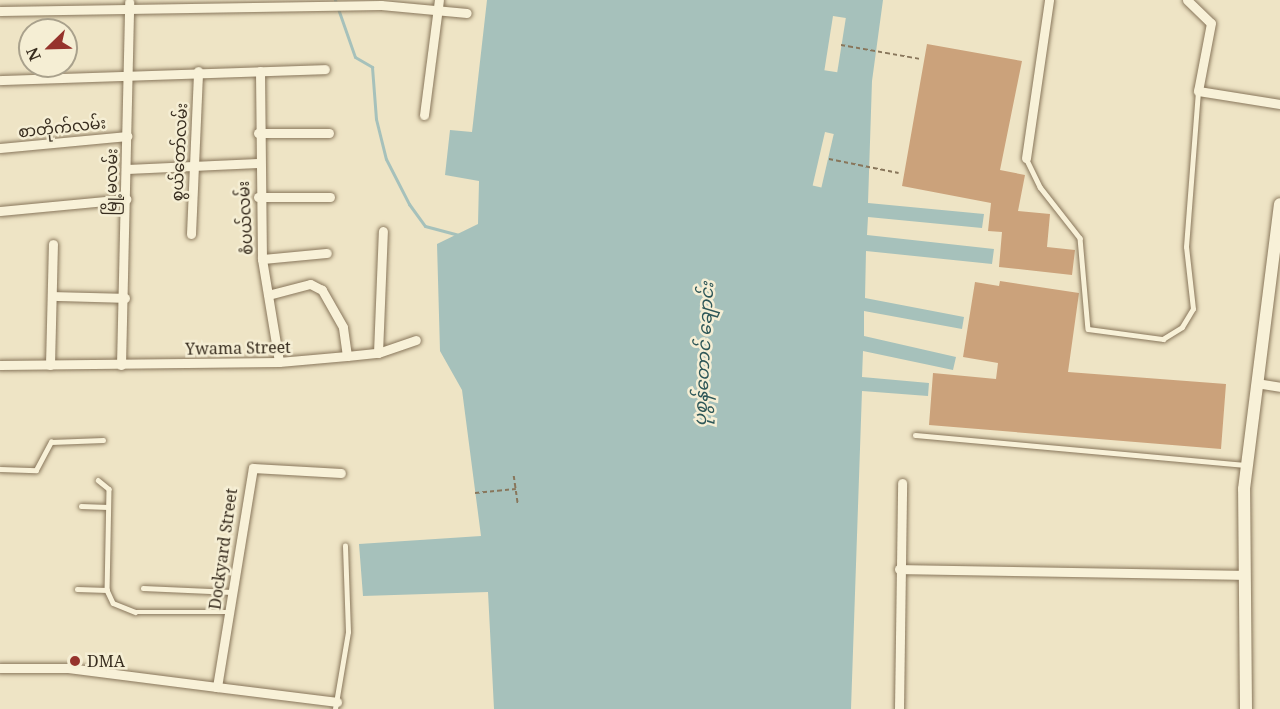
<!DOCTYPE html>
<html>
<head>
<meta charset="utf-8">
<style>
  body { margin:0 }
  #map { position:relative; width:1280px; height:709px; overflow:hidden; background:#eee4c5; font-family:"Noto Serif","Noto Sans Myanmar",serif }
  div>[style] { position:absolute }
  .water>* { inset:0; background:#a6c1bb }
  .pier>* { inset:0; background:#eee4c5; transform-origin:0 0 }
  .stream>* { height:3px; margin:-1.5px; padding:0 1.5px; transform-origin:1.5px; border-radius:1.5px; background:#a6c1bb }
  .building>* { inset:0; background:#cba27b }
  .path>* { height:1.5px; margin-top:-0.75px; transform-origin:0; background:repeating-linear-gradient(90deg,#88765b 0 4.5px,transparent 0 7.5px) }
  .roads { filter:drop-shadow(0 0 2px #88765b) drop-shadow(0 0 2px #88765b) }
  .lane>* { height:4.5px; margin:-2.25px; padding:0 2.25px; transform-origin:2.25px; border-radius:2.25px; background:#f8f1d8 }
  .street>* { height:9px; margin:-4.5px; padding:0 4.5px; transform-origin:4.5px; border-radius:4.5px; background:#f8f1d8 }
  .secondary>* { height:12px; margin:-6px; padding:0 6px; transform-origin:6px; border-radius:6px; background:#f8f1d8 }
  .dots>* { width:16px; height:16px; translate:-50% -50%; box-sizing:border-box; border:3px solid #f5eed4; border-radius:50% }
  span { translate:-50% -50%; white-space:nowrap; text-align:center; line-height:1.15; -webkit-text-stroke:5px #f5eed4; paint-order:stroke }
  .street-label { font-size:16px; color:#382d1f }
  .poi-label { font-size:16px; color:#382d1f }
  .left { translate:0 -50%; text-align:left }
  .water-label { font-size:18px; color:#2e5758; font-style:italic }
  .north { position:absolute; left:18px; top:18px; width:60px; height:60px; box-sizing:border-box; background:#f5eed4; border:2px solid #a9a18c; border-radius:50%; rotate:247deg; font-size:16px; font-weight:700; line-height:24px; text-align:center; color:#382d1f }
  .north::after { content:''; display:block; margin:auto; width:21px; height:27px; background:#96332c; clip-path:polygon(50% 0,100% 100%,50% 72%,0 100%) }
</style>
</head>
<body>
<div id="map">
  <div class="water">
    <i style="clip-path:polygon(487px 0,883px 0,872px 81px,868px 203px,984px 214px,982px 228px,868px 217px,867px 235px,994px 249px,992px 264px,866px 251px,865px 298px,964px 317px,962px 329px,864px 311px,864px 336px,956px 357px,953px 370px,863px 351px,862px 377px,929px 383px,928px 396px,862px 391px,851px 709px,494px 709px,488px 592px,363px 596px,359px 544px,481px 536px,462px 390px,440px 351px,437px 244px,478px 224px,479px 181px,445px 175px,450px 130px,472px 132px)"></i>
  </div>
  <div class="pier">
    <i style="left:833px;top:16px;width:13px;height:55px;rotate:9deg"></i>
    <i style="left:825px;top:132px;width:9px;height:55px;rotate:13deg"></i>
  </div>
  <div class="stream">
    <i style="left:335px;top:0;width:60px;rotate:70.7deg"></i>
    <i style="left:355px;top:57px;width:20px;rotate:30deg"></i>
    <i style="left:372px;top:67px;width:52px;rotate:85.6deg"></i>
    <i style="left:376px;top:119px;width:41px;rotate:76deg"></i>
    <i style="left:386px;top:159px;width:51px;rotate:62.9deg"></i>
    <i style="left:409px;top:204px;width:27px;rotate:54deg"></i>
    <i style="left:425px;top:226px;width:35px;rotate:15deg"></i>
  </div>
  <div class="building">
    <i style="clip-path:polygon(927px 44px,1022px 61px,1000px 170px,1025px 175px,1018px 211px,1050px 214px,1047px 247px,1075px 250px,1072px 275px,999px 267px,1002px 232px,988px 231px,991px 203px,902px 186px)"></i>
    <i style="clip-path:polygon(1000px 281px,1079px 293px,1068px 372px,1226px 384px,1221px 449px,929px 425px,933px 373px,996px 379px,998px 363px,963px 357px,975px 282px,999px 286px)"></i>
  </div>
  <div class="path">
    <i style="left:841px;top:45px;width:80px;rotate:10deg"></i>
    <i style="left:829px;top:159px;width:71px;rotate:11.3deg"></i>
    <i style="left:514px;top:476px;width:28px;rotate:82deg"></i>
    <i style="left:475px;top:493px;width:41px;rotate:-5.6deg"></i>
  </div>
  <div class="roads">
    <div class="lane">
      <i style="left:1026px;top:158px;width:32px;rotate:64deg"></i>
      <i style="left:1040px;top:187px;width:65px;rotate:51.9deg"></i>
      <i style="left:1080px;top:238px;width:91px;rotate:85deg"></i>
      <i style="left:1088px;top:329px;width:76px;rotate:7.6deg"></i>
      <i style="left:1163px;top:339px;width:22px;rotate:-32deg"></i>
      <i style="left:1182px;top:327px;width:21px;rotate:-59deg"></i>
      <i style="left:1193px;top:309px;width:62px;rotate:-96.4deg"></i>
      <i style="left:1186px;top:247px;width:155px;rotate:-85.6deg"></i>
      <i style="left:915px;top:435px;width:332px;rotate:5.2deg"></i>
      <i style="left:0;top:469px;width:36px;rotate:2deg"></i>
      <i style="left:36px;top:470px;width:32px;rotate:-62deg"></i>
      <i style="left:51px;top:442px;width:52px;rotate:-2.2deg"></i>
      <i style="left:98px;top:480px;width:14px;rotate:39deg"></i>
      <i style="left:109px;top:489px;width:101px;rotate:91.1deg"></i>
      <i style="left:107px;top:590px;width:14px;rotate:65deg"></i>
      <i style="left:113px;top:603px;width:24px;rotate:22deg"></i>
      <i style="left:135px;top:612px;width:94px"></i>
      <i style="left:81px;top:506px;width:27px;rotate:2deg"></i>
      <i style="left:143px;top:588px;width:89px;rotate:2.6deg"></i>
      <i style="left:77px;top:589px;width:30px;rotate:2deg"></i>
      <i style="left:335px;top:709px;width:78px;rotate:-80.4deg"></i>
      <i style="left:348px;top:632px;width:86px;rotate:-92deg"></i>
    </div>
    <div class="street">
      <i style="left:1187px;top:0;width:33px;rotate:44deg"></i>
      <i style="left:1211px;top:23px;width:69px;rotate:100.8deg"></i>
      <i style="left:1198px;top:91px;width:83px;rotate:9deg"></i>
      <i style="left:0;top:11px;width:381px;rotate:-0.9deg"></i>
      <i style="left:381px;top:5px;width:86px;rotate:5.3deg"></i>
      <i style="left:260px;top:71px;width:188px;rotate:89.4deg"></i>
      <i style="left:262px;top:259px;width:104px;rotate:80.6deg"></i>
      <i style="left:0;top:80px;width:325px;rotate:-1.9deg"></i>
      <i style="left:424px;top:115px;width:116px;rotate:-82.6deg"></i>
      <i style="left:258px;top:133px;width:71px"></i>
      <i style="left:0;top:148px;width:128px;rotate:-5.4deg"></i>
      <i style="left:1026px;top:158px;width:160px;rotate:-81.7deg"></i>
      <i style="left:127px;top:169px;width:131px;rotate:-2.6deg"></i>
      <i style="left:258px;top:197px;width:72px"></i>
      <i style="left:0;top:211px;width:127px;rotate:-5.4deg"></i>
      <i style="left:191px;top:234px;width:163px;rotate:-87.5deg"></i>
      <i style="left:262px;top:259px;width:65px;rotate:-5.3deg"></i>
      <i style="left:54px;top:296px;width:71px;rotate:1.6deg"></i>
      <i style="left:378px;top:353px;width:122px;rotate:-87.7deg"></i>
      <i style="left:347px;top:356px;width:31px;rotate:-6deg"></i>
      <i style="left:378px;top:353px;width:40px;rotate:-18.9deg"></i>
      <i style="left:0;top:365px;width:279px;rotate:-0.6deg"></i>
      <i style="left:279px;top:362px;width:68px;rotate:-5deg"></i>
      <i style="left:347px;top:356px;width:29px;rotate:-98deg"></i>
      <i style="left:343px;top:327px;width:43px;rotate:-119.6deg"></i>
      <i style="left:322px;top:290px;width:13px;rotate:-153deg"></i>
      <i style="left:310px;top:284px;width:43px;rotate:165.3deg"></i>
      <i style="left:50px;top:365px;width:121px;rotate:-88.6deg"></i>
      <i style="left:121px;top:365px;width:363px;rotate:-88.7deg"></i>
      <i style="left:1256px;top:383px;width:24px;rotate:9deg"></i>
      <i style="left:899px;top:569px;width:346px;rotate:1deg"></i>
      <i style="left:0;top:668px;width:68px"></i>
      <i style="left:68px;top:668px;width:150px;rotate:7.3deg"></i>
      <i style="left:217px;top:687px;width:222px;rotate:-80.7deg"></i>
      <i style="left:253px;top:468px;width:88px;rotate:3.3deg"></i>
      <i style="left:217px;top:687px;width:121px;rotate:7.1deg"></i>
      <i style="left:899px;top:709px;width:226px;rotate:-89.2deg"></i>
    </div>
    <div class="secondary">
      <i style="left:1246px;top:709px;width:220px;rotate:-90.5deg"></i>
      <i style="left:1244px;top:489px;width:287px;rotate:-82.8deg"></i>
    </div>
  </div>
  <div class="dots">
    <i style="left:75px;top:661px;background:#96332c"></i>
  </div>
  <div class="street-label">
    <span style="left:62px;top:127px;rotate:-6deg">စာတိုက်လမ်း</span>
    <span style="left:179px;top:152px;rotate:-87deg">စွယ်တော်လမ်း</span>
    <span style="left:111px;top:182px;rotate:-89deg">မြို့မလမ်း</span>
    <span style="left:245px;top:218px;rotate:-93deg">စံပယ်လမ်း</span>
    <span style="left:238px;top:348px;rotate:-1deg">Ywama Street</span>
    <span style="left:223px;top:549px;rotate:-82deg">Dockyard Street</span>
  </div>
  <div class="poi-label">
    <span class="left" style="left:87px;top:661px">DMA</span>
  </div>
  <div class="water-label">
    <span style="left:703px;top:354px;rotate:-87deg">ပုစွန်တောင် ချောင်း</span>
  </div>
  <div class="north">N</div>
</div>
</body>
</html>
